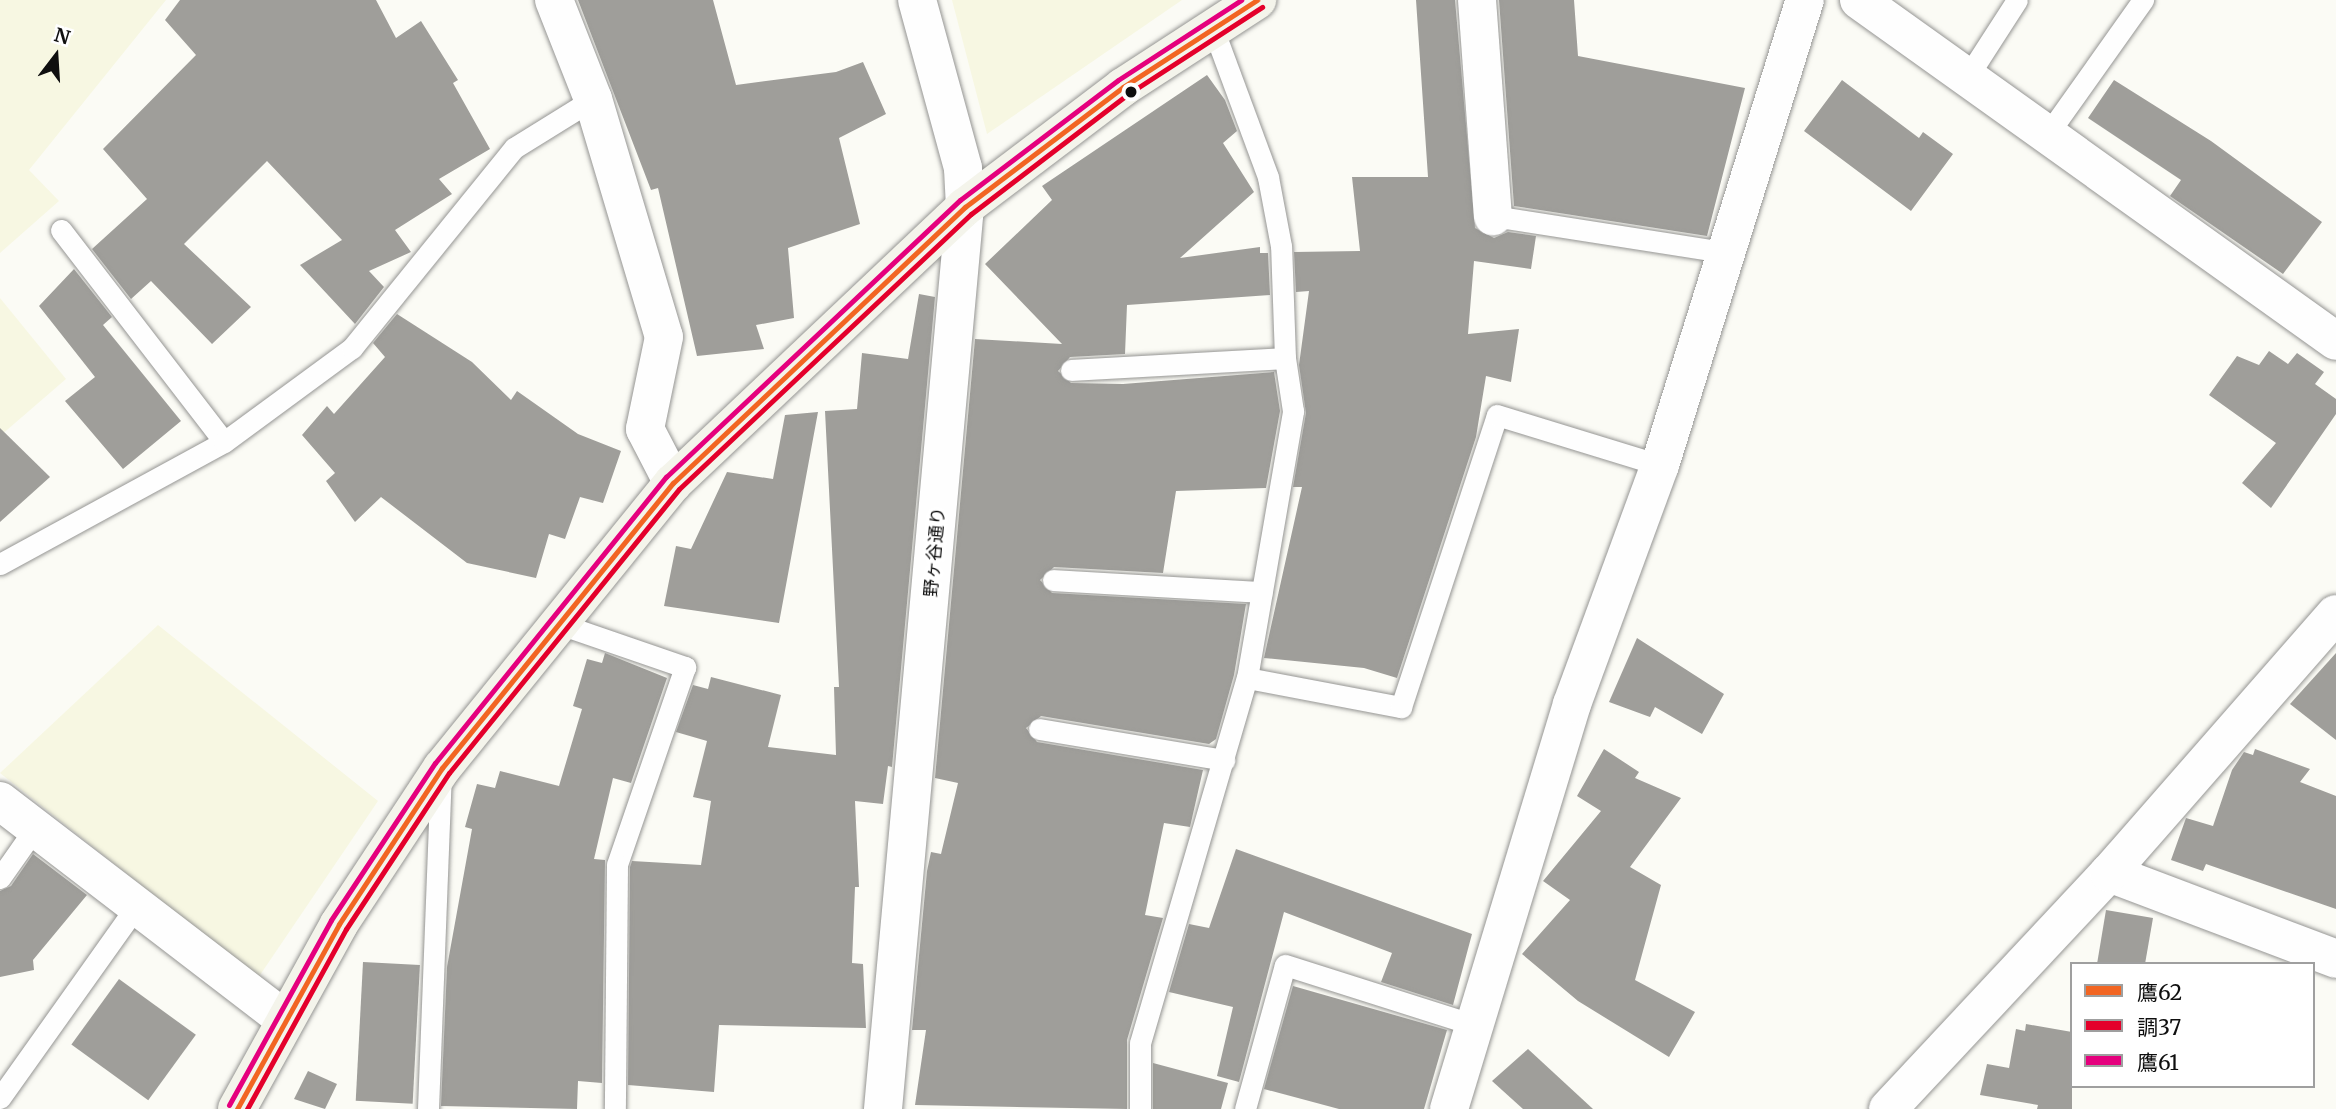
<!DOCTYPE html>
<html>
<head>
<meta charset="utf-8">
<style>
  body { margin:0 }
  #map { position:relative; width:2336px; height:1109px; overflow:hidden; background:#fbfbf5; font-family:Merriweather,"Noto Sans JP",serif }
  div>[style] { position:absolute }
  .farmland>* { inset:0; background:#f7f7e2 }
  .building>* { inset:0; background:#9f9e9a; transform-origin:0 0 }
  .roads { filter:drop-shadow(0 0 2px #959593) drop-shadow(0 0 2px #959593) }
  .lane>* { height:21px; margin:-10.5px; padding:0 10.5px; transform-origin:10.5px; border-radius:10.5px; background:#fefefe }
  .street>* { height:38px; margin:-19px; padding:0 19px; transform-origin:19px; border-radius:19px; background:#fefefe }
  .secondary>* { height:38px; margin:-19px; padding:0 19px; transform-origin:19px; border-radius:19px; background:#f4f4eb }
  .bus-1>* { height:5px; margin:-2.5px; padding:0 2.5px; transform-origin:2.5px; border-radius:2.5px; background:#f26522 }
  .bus-2>* { height:5px; margin:-2.5px; padding:0 2.5px; transform-origin:2.5px; border-radius:2.5px; background:#e4002b }
  .bus-3>* { height:5px; margin:-2.5px; padding:0 2.5px; transform-origin:2.5px; border-radius:2.5px; background:#e5007d }
  .dots>* { width:19px; height:19px; translate:-50% -50%; box-sizing:border-box; border:4px solid #fff; border-radius:50% }
  span { translate:-50% -50%; white-space:nowrap; text-align:center; line-height:1.15; -webkit-text-stroke:7px #fff; paint-order:stroke }
  .street-label { font-size:18px; color:#0f0f0f }
  .legend { position:absolute; left:2070px; top:962px; width:245px; height:126px; box-sizing:border-box; background:#fff; border:2px solid #9f9f9f; margin:0; padding:9px 12px; list-style:none; font-size:21px; color:#0f0f0f }
  .legend li { display:flex; align-items:center; gap:14px; height:35px }
  .legend b { width:35px; border:2px solid #9f9f9f }
  .north { position:absolute; left:21px; top:21px; width:70px; height:70px; -webkit-text-stroke:5px #fff; paint-order:stroke; rotate:17deg; font-size:19px; font-weight:700; line-height:28px; text-align:center; color:#0f0f0f }
  .north::after { content:''; display:block; margin:auto; width:24px; height:32px; background:#0f0f0f; clip-path:polygon(50% 0,100% 100%,50% 72%,0 100%) }
</style>
</head>
<body>
<div id="map">
  <div class="farmland">
    <i style="clip-path:polygon(0 0,166px 0,29px 170px,59px 201px,0 253px)"></i>
    <i style="clip-path:polygon(952px 0,1182px 0,987px 134px)"></i>
    <i style="clip-path:polygon(0 298px,66px 379px,0 436px)"></i>
    <i style="clip-path:polygon(158px 625px,378px 801px,258px 978px,0 773px)"></i>
  </div>
  <div class="building">
    <i style="clip-path:polygon(180px 0,376px 0,396px 38px,421px 21px,458px 80px,453px 83px,490px 149px,439px 179px,452px 194px,395px 230px,411px 252px,369px 271px,384px 287px,355px 324px,300px 265px,342px 240px,267px 161px,184px 244px,251px 307px,212px 344px,151px 281px,131px 299px,92px 249px,147px 199px,103px 149px,196px 55px,165px 20px)"></i>
    <i style="clip-path:polygon(578px 0,713px 0,736px 85px,836px 72px,863px 62px,886px 114px,839px 138px,860px 224px,788px 248px,794px 318px,756px 325px,764px 349px,697px 356px,658px 188px,651px 190px)"></i>
    <i style="clip-path:polygon(1416px 0,1455px 0,1475px 228px,1494px 238px,1508px 232px,1536px 236px,1531px 269px,1474px 261px,1468px 334px,1519px 329px,1511px 382px,1486px 376px,1476px 437px,1397px 678px,1364px 668px,1264px 658px,1302px 487px,1293px 487px,1306px 413px,1299px 365px,1309px 291px,1296px 292px,1294px 252px,1360px 251px,1352px 177px,1428px 177px)"></i>
    <i style="clip-path:polygon(1499px 0,1574px 0,1578px 56px,1745px 88px,1707px 236px,1514px 206px)"></i>
    <i style="clip-path:polygon(1207px 75px,1225px 100px,1237px 131px,1223px 143px,1254px 192px,1180px 258px,1260px 247px,1260px 253px,1268px 253px,1270px 295px,1127px 305px,1125px 354px,1070px 357px,1058px 371px,1071px 383px,1123px 384px,1274px 372px,1280px 411px,1266px 488px,1176px 491px,1163px 573px,1054px 567px,1040px 580px,1052px 593px,1246px 604px,1234px 675px,1216px 739px,1209px 744px,1041px 716px,1026px 728px,1037px 742px,1203px 770px,1190px 827px,1164px 823px,1145px 915px,1163px 918px,1127px 1040px,1127px 1109px,915px 1105px,926px 1030px,912px 1030px,927px 871px,931px 852px,941px 854px,958px 783px,935px 778px,975px 339px,1062px 344px,985px 264px,1052px 200px,1042px 186px)"></i>
    <i style="clip-path:polygon(1842px 80px,1919px 138px,1923px 132px,1953px 154px,1911px 211px,1804px 131px)"></i>
    <i style="clip-path:polygon(2114px 80px,2211px 141px,2322px 222px,2283px 274px,2170px 196px,2181px 180px,2088px 118px)"></i>
    <i style="clip-path:polygon(74px 269px,112px 317px,103px 325px,181px 421px,123px 469px,65px 401px,95px 377px,39px 306px)"></i>
    <i style="clip-path:polygon(919px 294px,935px 297px,892px 767px,888px 766px,883px 804px,855px 801px,859px 887px,855px 887px,852px 963px,863px 964px,866px 1028px,719px 1025px,714px 1092px,628px 1085px,630px 867px,632px 861px,701px 865px,711px 801px,693px 797px,707px 741px,676px 732px,693px 685px,708px 689px,711px 677px,781px 695px,768px 747px,836px 755px,834px 687px,839px 687px,825px 411px,857px 409px,862px 353px,908px 359px)"></i>
    <i style="clip-path:polygon(397px 314px,472px 362px,511px 400px,517px 391px,578px 434px,621px 451px,603px 503px,580px 497px,565px 539px,549px 534px,536px 578px,467px 563px,381px 497px,355px 522px,326px 481px,335px 473px,302px 435px,327px 406px,334px 414px,385px 357px,373px 343px)"></i>
    <i style="clip-path:polygon(2269px 351px,2288px 364px,2297px 353px,2324px 372px,2315px 384px,2336px 399px,2336px 414px,2271px 508px,2242px 483px,2276px 443px,2209px 395px,2237px 356px,2259px 365px)"></i>
    <i style="clip-path:polygon(818px 412px,779px 623px,664px 606px,676px 546px,691px 549px,727px 472px,773px 479px,785px 415px)"></i>
    <i style="clip-path:polygon(0 428px,50px 477px,0 522px)"></i>
    <i style="clip-path:polygon(1637px 638px,1724px 694px,1702px 734px,1655px 707px,1650px 717px,1609px 702px)"></i>
    <i style="clip-path:polygon(605px 653px,667px 678px,631px 783px,613px 778px,594px 859px,605px 860px,602px 1083px,578px 1081px,577px 1109px,441px 1106px,447px 967px,472px 829px,465px 827px,477px 784px,495px 788px,500px 771px,559px 786px,582px 709px,573px 706px,587px 659px,602px 663px)"></i>
    <i style="clip-path:polygon(2336px 653px,2336px 740px,2290px 704px)"></i>
    <i style="clip-path:polygon(1604px 749px,1639px 772px,1635px 778px,1681px 798px,1630px 867px,1661px 885px,1635px 980px,1695px 1012px,1669px 1057px,1578px 1001px,1522px 954px,1570px 900px,1543px 881px,1601px 811px,1577px 796px)"></i>
    <i style="clip-path:polygon(2255px 749px,2310px 769px,2300px 782px,2336px 796px,2336px 909px,2206px 864px,2203px 871px,2171px 860px,2186px 818px,2213px 826px,2232px 770px,2244px 752px,2253px 755px)"></i>
    <i style="clip-path:polygon(1236px 849px,1472px 934px,1453px 1005px,1381px 982px,1392px 953px,1284px 912px,1239px 1082px,1217px 1076px,1233px 1007px,1169px 992px,1189px 924px,1209px 928px)"></i>
    <i style="clip-path:polygon(33px 854px,87px 895px,33px 960px,34px 970px,0 977px,0 891px,11px 886px)"></i>
    <i style="clip-path:polygon(2106px 910px,2153px 918px,2145px 964px,2097px 964px)"></i>
    <i style="left:363px;top:962px;width:57px;height:139px;rotate:3deg"></i>
    <i style="left:119px;top:979px;width:95px;height:81px;rotate:36deg"></i>
    <i style="clip-path:polygon(1293px 986px,1447px 1030px,1424px 1109px,1339px 1109px,1264px 1089px)"></i>
    <i style="clip-path:polygon(2026px 1024px,2072px 1032px,2072px 1109px,2037px 1109px,2038px 1105px,1980px 1095px,1987px 1064px,2009px 1068px,2016px 1029px,2025px 1031px)"></i>
    <i style="clip-path:polygon(1528px 1049px,1593px 1109px,1523px 1109px,1492px 1081px)"></i>
    <i style="clip-path:polygon(1153px 1063px,1228px 1083px,1221px 1109px,1153px 1109px)"></i>
    <i style="clip-path:polygon(308px 1071px,337px 1084px,325px 1109px,294px 1099px)"></i>
  </div>
  <div class="roads">
    <div class="lane">
      <i style="left:1968px;top:76px;width:90px;rotate:-57.2deg"></i>
      <i style="left:2047px;top:135px;width:166px;rotate:-54.6deg"></i>
      <i style="left:1493px;top:216px;width:238px;rotate:8.9deg"></i>
      <i style="left:61px;top:230px;width:267px;rotate:52.4deg"></i>
      <i style="left:1071px;top:370px;width:214px;rotate:-3.2deg"></i>
      <i style="left:0;top:564px;width:255px;rotate:-28.6deg"></i>
      <i style="left:224px;top:442px;width:159px;rotate:-36.3deg"></i>
      <i style="left:352px;top:348px;width:257px;rotate:-51deg"></i>
      <i style="left:514px;top:148px;width:93px;rotate:-31.8deg"></i>
      <i style="left:1053px;top:580px;width:209px;rotate:3.3deg"></i>
      <i style="left:554px;top:622px;width:139px;rotate:19deg"></i>
      <i style="left:685px;top:667px;width:209px;rotate:109deg"></i>
      <i style="left:617px;top:865px;width:244px;rotate:90.5deg"></i>
      <i style="left:1247px;top:678px;width:157px;rotate:10.7deg"></i>
      <i style="left:1401px;top:707px;width:307px;rotate:-71.8deg"></i>
      <i style="left:1497px;top:415px;width:170px;rotate:17.1deg"></i>
      <i style="left:1039px;top:729px;width:188px;rotate:9.5deg"></i>
      <i style="left:0;top:878px;width:57px;rotate:-54.9deg"></i>
      <i style="left:0;top:1098px;width:233px;rotate:-54.6deg"></i>
      <i style="left:428px;top:1109px;width:332px;rotate:-87.8deg"></i>
      <i style="left:1140px;top:1109px;width:66px;rotate:-90deg"></i>
      <i style="left:1140px;top:1043px;width:380px;rotate:-73.7deg"></i>
      <i style="left:1247px;top:678px;width:271px;rotate:-80.2deg"></i>
      <i style="left:1293px;top:411px;width:54px;rotate:-98.6deg"></i>
      <i style="left:1285px;top:358px;width:112px;rotate:-92deg"></i>
      <i style="left:1281px;top:246px;width:70px;rotate:-100.7deg"></i>
      <i style="left:1268px;top:177px;width:161px;rotate:-110.3deg"></i>
      <i style="left:1245px;top:1109px;width:149px;rotate:-74.5deg"></i>
      <i style="left:1285px;top:965px;width:198px;rotate:17.6deg"></i>
    </div>
    <div class="street">
      <i style="left:554px;top:0;width:106px;rotate:68.5deg"></i>
      <i style="left:593px;top:99px;width:248px;rotate:73.4deg"></i>
      <i style="left:664px;top:337px;width:94px;rotate:101.7deg"></i>
      <i style="left:645px;top:429px;width:61px;rotate:62.6deg"></i>
      <i style="left:1477px;top:0;width:217px;rotate:85.8deg"></i>
      <i style="left:1859px;top:0;width:586px;rotate:35.56deg"></i>
      <i style="left:0;top:801px;width:358px;rotate:37.5deg"></i>
      <i style="left:2109px;top:873px;width:243px;rotate:20.7deg"></i>
      <i style="left:883px;top:1109px;width:906px;rotate:-84.81deg"></i>
      <i style="left:965px;top:207px;width:39px;rotate:-93deg"></i>
      <i style="left:963px;top:168px;width:174px;rotate:-105.3deg"></i>
      <i style="left:1449px;top:1109px;width:423px;rotate:-73.1deg"></i>
      <i style="left:1572px;top:704px;width:255px;rotate:-69.8deg"></i>
      <i style="left:1660px;top:465px;width:487px;rotate:-72.7deg"></i>
      <i style="left:1888px;top:1109px;width:323px;rotate:-46.9deg"></i>
      <i style="left:2109px;top:873px;width:344px;rotate:-48.8deg"></i>
    </div>
    <div class="secondary">
      <i style="left:237px;top:1109px;width:211px;rotate:-61.1deg"></i>
      <i style="left:339px;top:924px;width:187px;rotate:-56.6deg"></i>
      <i style="left:442px;top:768px;width:367px;rotate:-51deg"></i>
      <i style="left:673px;top:483px;width:402px;rotate:-43.4deg"></i>
      <i style="left:965px;top:207px;width:198px;rotate:-37.2deg"></i>
      <i style="left:1123px;top:87px;width:160px;rotate:-33deg"></i>
    </div>
  </div>
  <div class="bus-1">
    <i style="left:237px;top:1109px;width:211px;rotate:-61.1deg"></i>
    <i style="left:339px;top:924px;width:187px;rotate:-56.6deg"></i>
    <i style="left:442px;top:768px;width:367px;rotate:-51deg"></i>
    <i style="left:673px;top:483px;width:402px;rotate:-43.4deg"></i>
    <i style="left:965px;top:207px;width:198px;rotate:-37.2deg"></i>
    <i style="left:1123px;top:87px;width:160px;rotate:-33deg"></i>
  </div>
  <div class="bus-2">
    <i style="left:247px;top:1109px;width:205px;rotate:-61.2deg"></i>
    <i style="left:346px;top:929px;width:187px;rotate:-56.6deg"></i>
    <i style="left:449px;top:773px;width:365px;rotate:-51deg"></i>
    <i style="left:679px;top:489px;width:401px;rotate:-43.3deg"></i>
    <i style="left:971px;top:214px;width:198px;rotate:-37.4deg"></i>
    <i style="left:1128px;top:94px;width:160px;rotate:-33deg"></i>
  </div>
  <div class="bus-3">
    <i style="left:229px;top:1105px;width:211px;rotate:-61.1deg"></i>
    <i style="left:331px;top:920px;width:188px;rotate:-56.5deg"></i>
    <i style="left:435px;top:763px;width:368px;rotate:-51.1deg"></i>
    <i style="left:666px;top:477px;width:404px;rotate:-43.3deg"></i>
    <i style="left:960px;top:200px;width:198px;rotate:-37.2deg"></i>
    <i style="left:1118px;top:80px;width:147px;rotate:-33deg"></i>
  </div>
  <div class="dots">
    <i style="left:1131px;top:92px;background:#0f0f0f"></i>
  </div>
  <div class="street-label">
    <span style="left:935px;top:552px;rotate:-85deg">野ヶ谷通り</span>
  </div>
  <ul class="legend">
  <li><b style="height:9px;background:#f26522"></b>鷹62</li>
  <li><b style="height:9px;background:#e4002b"></b>調37</li>
  <li><b style="height:9px;background:#e5007d"></b>鷹61</li>
  </ul>
  <div class="north">N</div>
</div>
</body>
</html>
